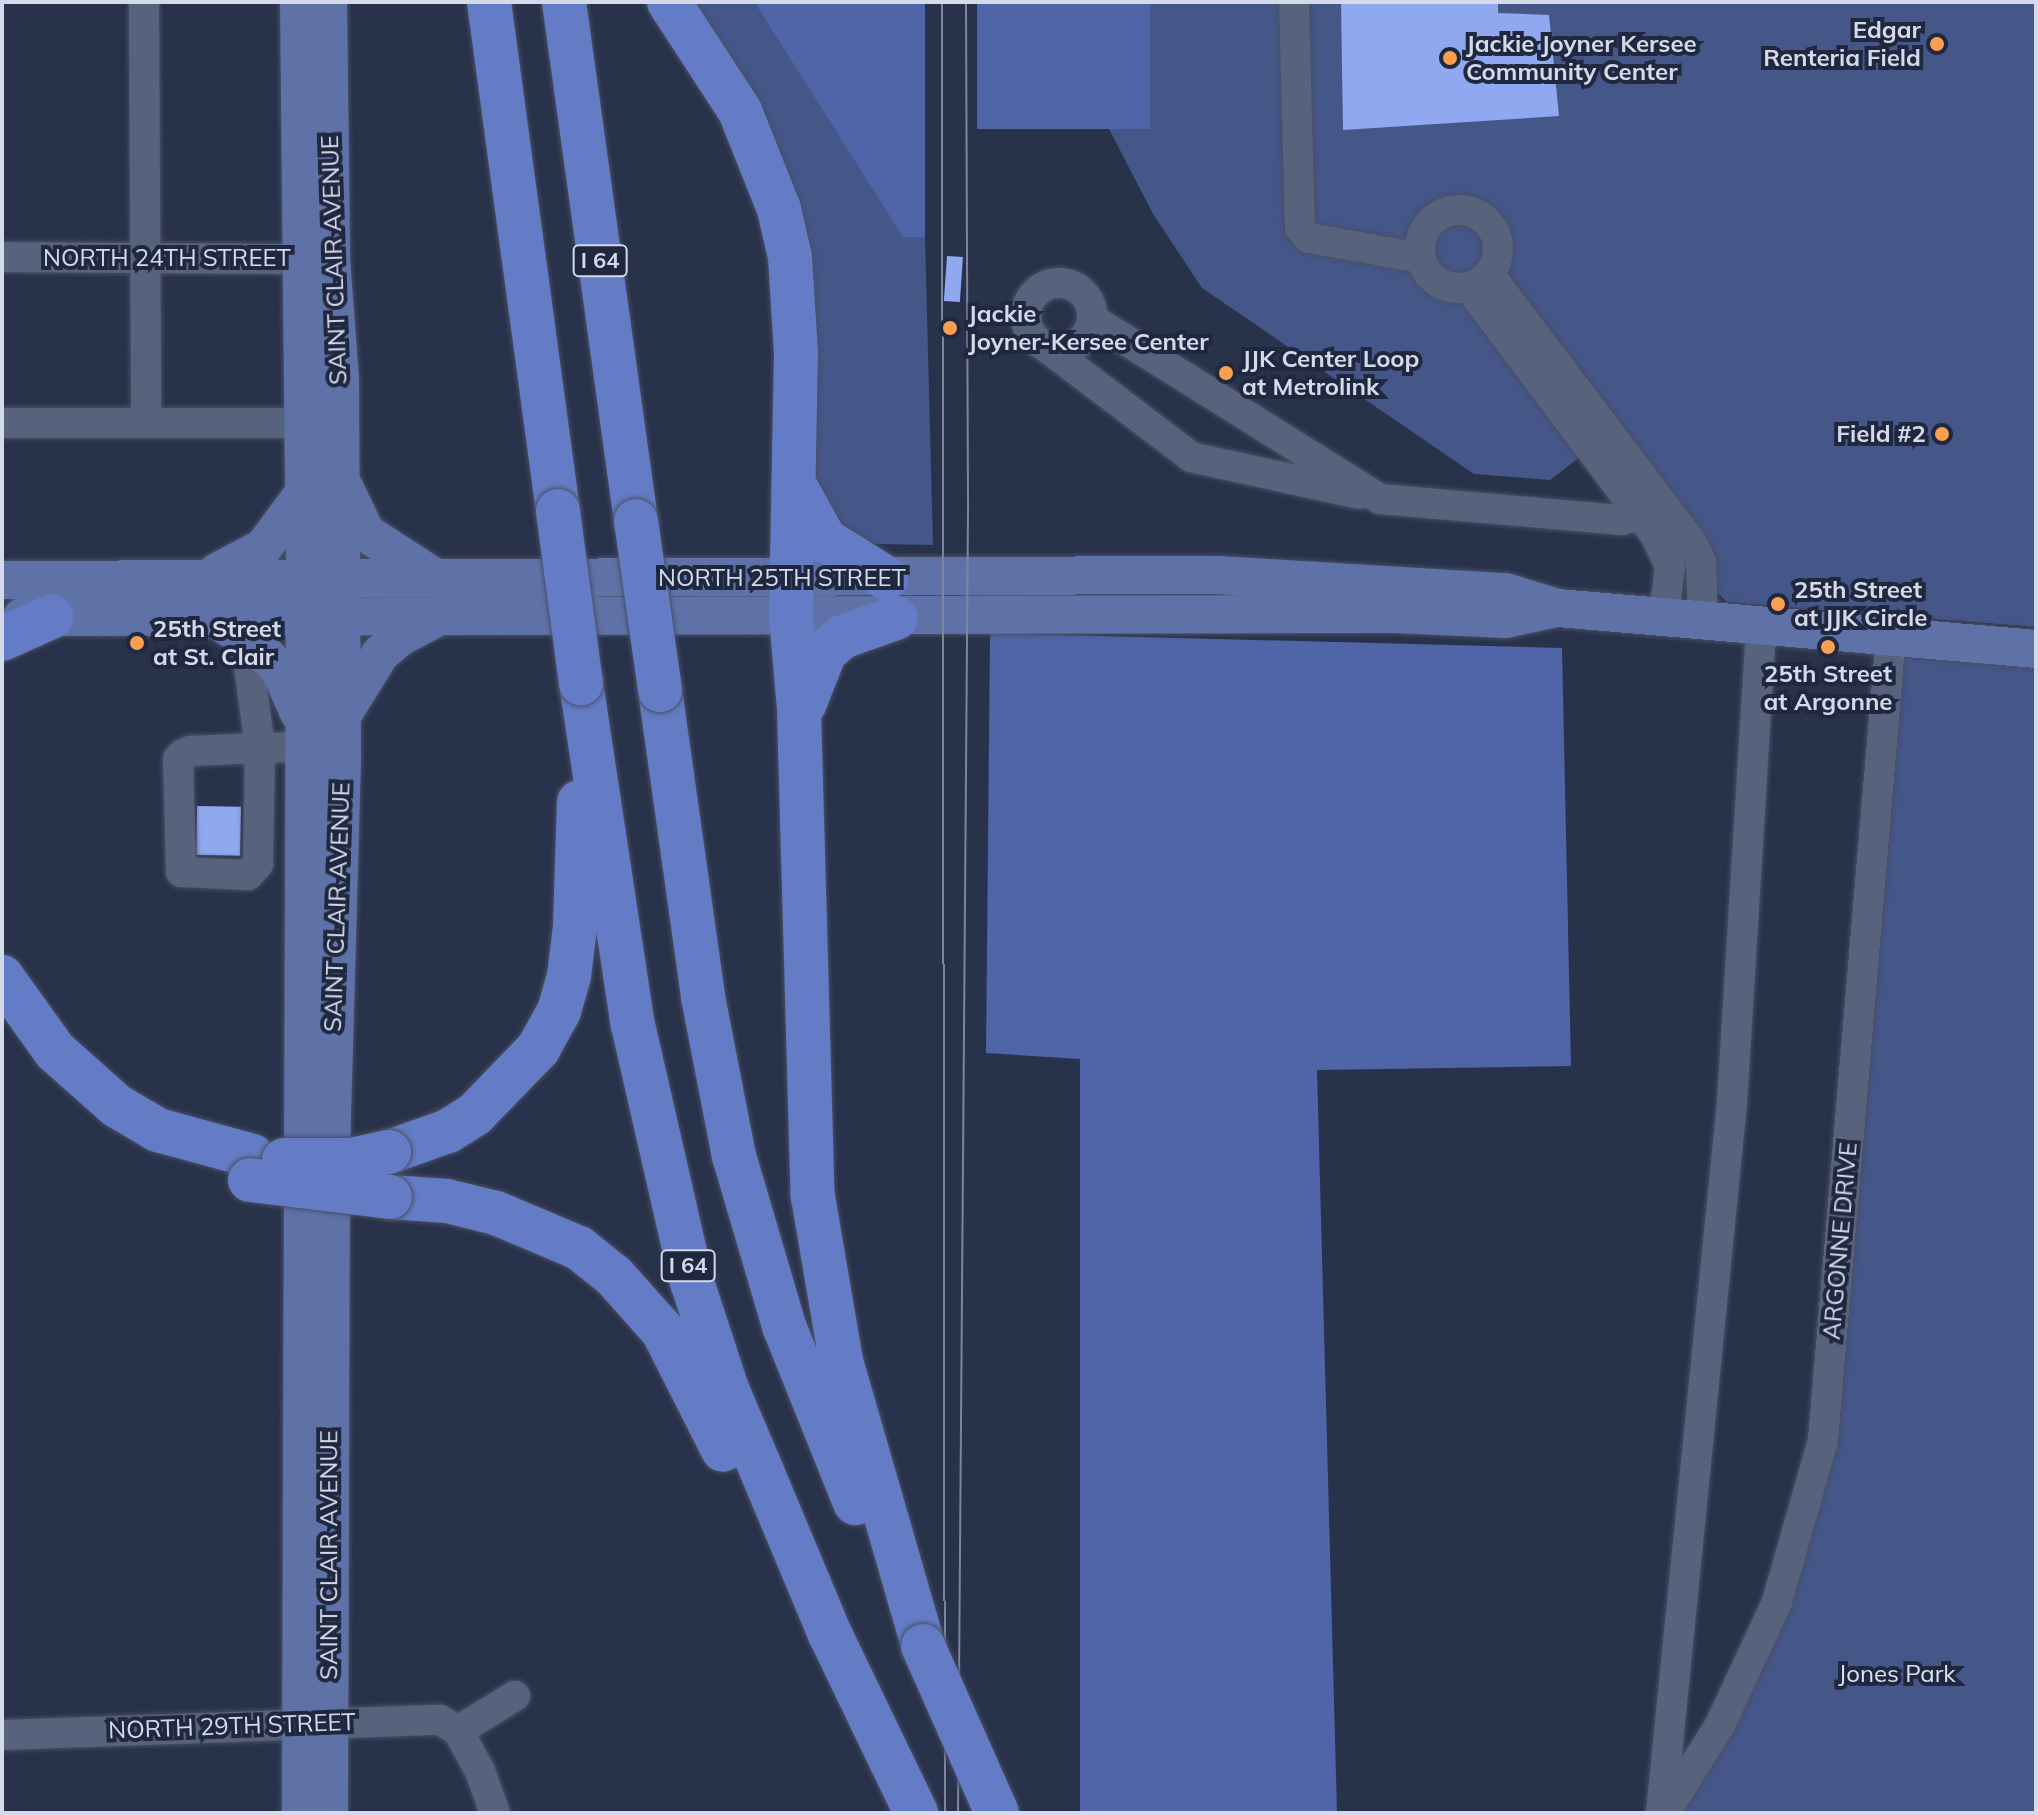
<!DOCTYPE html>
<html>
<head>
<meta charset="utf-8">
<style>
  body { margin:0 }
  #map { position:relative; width:2038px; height:1815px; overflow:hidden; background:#29324b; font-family:Mulish,sans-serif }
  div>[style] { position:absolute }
  .green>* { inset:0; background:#455689 }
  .forest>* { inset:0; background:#4f65a7; transform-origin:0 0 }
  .building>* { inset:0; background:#8fa8f0; transform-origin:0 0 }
  .roads { filter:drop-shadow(0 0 2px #484f64) drop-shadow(0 0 2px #484f64) }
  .minor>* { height:30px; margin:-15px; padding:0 15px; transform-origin:15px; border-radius:15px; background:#57627d }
  .minor>.ring { margin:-15px; padding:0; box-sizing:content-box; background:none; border:30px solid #57627d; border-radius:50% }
  .major>* { height:38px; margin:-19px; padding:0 19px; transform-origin:19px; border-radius:19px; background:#5f72a8 }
  .highway>* { height:44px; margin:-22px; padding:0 22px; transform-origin:22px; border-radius:22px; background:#647cc5 }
  .tram>* { height:2px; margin:-1px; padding:0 1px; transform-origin:1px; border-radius:1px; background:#7e859a }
  .bridges { filter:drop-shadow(0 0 2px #484f64) drop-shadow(0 0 2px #484f64) }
  .highway-bridge>* { height:44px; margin:-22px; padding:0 22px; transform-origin:22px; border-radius:22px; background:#647cc5 }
  .dots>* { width:22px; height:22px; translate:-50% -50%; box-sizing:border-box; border:4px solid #202840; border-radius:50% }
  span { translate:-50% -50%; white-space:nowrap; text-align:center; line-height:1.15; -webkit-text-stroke:8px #202840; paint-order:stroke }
  .shield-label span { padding:2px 6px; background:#202840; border:2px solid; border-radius:6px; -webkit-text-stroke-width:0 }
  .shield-label { font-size:22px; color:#d4daea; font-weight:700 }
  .poi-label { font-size:24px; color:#d4daea; font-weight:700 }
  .right { translate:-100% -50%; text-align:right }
  .left { translate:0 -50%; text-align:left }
  .street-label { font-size:24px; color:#d4daea }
  .park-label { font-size:24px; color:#dbe2f6 }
  .frame { position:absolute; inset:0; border:4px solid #d4daea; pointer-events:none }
</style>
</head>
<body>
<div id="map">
  <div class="green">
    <i style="clip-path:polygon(689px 2px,754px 2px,903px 236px,925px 237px,933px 545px,876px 544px,835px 531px,807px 485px,812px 316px)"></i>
    <i style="clip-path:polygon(1105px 2px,2036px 2px,2036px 627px,1727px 602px,1580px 457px,1550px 480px,1474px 474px,1202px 288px,1153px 214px,1105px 121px)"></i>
    <i style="clip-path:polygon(1891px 636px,2036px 656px,2036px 1813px,1665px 1813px,1720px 1725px,1823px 1440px)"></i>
  </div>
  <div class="forest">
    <i style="clip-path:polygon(754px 2px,925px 2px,925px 237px,903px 237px)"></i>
    <i style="left:977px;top:2px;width:173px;height:127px"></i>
    <i style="clip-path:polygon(990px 633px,1562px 648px,1571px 1066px,1317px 1070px,1337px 1813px,1080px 1813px,1080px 1059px,986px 1053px)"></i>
  </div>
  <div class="building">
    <i style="clip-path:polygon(1341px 2px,1498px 2px,1498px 13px,1549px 15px,1559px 116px,1343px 130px)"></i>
    <i style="left:947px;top:256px;width:16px;height:45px;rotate:4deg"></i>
    <i style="left:197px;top:806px;width:44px;height:49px;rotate:1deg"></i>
  </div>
  <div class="roads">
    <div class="minor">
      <i style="left:144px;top:2px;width:421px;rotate:89.7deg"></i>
      <i style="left:1294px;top:2px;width:226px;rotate:88.5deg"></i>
      <i style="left:1300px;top:228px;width:13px;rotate:48deg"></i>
      <i style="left:1309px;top:238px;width:114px;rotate:10.1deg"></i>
      <i class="ring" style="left:1420px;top:210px;width:48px;height:48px"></i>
      <i style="left:2px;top:257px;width:319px;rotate:0.4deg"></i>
      <i style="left:1489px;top:274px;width:335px;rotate:52.9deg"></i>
      <i style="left:1691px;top:541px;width:22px;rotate:63deg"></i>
      <i style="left:1701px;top:561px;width:57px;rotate:88deg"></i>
      <i class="ring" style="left:1026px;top:283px;width:36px;height:36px"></i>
      <i style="left:1470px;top:289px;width:306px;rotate:53deg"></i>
      <i style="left:1654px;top:533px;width:37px;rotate:64deg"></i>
      <i style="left:1670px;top:566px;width:49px;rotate:97deg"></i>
      <i style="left:1092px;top:319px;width:340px;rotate:32deg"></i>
      <i style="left:1380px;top:499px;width:243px;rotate:5deg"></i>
      <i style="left:1622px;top:520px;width:45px;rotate:-14deg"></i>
      <i style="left:1041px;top:343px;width:188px;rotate:37.2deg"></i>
      <i style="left:1191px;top:457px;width:172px;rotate:12.4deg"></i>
      <i style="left:2px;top:423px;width:301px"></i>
      <i style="left:245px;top:638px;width:111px;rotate:82.2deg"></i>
      <i style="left:260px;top:748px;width:116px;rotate:91deg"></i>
      <i style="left:258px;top:864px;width:15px;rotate:132deg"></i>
      <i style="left:248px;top:875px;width:67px;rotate:-177.4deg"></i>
      <i style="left:181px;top:872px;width:113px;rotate:-91.5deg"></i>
      <i style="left:178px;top:759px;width:7px;rotate:-45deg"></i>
      <i style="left:183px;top:754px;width:8px;rotate:-23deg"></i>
      <i style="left:190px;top:751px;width:70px;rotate:-2.5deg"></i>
      <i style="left:260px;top:748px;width:43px;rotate:-1.3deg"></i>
      <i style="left:2px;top:1735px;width:438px;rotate:-2deg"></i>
      <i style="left:440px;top:1720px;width:21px;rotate:31deg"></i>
      <i style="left:495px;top:1813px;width:45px;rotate:-109.7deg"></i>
      <i style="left:480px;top:1771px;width:46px;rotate:-118.8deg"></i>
      <i style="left:458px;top:1731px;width:67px;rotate:-31.6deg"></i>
      <i style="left:1661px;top:1813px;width:714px;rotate:-84.29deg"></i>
      <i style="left:1732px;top:1103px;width:480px;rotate:-86.5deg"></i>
      <i style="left:1665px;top:1813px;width:104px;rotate:-58deg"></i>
      <i style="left:1720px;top:1725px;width:136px;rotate:-65.1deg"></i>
      <i style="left:1777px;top:1602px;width:168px;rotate:-74.1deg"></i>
      <i style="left:1823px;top:1440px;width:807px;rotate:-85.17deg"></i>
    </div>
    <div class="major">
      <i style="left:299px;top:2px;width:574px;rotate:89.4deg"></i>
      <i style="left:305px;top:576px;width:1237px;rotate:90.19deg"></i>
      <i style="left:328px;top:2px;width:257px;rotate:89.3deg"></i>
      <i style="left:331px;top:259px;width:121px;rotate:85.7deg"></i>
      <i style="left:340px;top:380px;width:378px;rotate:89.7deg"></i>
      <i style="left:342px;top:758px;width:386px;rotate:91.6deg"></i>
      <i style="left:331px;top:1144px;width:669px;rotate:90.17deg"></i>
      <i style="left:345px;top:489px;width:49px;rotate:64.5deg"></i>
      <i style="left:366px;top:533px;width:81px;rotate:32.9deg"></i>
      <i style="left:217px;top:572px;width:52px;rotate:-27.6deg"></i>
      <i style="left:263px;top:548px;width:69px;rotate:-53.3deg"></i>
      <i style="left:2px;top:580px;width:1215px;rotate:-0.24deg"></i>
      <i style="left:1217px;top:575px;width:289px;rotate:3.4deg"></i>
      <i style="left:1505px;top:592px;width:55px;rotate:16.8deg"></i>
      <i style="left:1558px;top:608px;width:480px;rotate:4.9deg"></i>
      <i style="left:22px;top:617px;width:1374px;rotate:-0.13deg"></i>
      <i style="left:1396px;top:614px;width:110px;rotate:2.6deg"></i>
      <i style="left:1506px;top:619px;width:47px;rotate:-12.3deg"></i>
      <i style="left:212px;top:617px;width:49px;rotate:32.4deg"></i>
      <i style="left:253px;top:643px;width:36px;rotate:44deg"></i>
      <i style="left:279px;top:668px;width:49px;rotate:66deg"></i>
      <i style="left:343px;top:714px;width:70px;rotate:-58.3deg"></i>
      <i style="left:380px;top:654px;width:26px;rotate:-40deg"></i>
      <i style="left:400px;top:637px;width:41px;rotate:-27.8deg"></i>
    </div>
    <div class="highway">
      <i style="left:489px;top:2px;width:514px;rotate:82.28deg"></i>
      <i style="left:564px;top:2px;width:524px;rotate:82.1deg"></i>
      <i style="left:669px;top:2px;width:130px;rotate:56.9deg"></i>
      <i style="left:740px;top:111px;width:105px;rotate:68.3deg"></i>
      <i style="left:779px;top:209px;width:49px;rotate:77.1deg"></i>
      <i style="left:790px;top:257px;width:96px;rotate:86.4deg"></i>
      <i style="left:796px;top:353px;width:263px;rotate:91.1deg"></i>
      <i style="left:791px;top:616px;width:94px;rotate:85.1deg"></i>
      <i style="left:799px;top:710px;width:487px;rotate:88.4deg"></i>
      <i style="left:813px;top:1197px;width:166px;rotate:80.3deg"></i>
      <i style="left:841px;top:1361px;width:297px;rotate:73.9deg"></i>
      <i style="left:794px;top:484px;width:64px;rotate:61deg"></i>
      <i style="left:825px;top:540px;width:72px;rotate:31.9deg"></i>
      <i style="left:2px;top:639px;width:54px;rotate:-24.2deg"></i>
      <i style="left:581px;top:683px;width:346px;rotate:81.4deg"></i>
      <i style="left:633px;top:1025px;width:264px;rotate:77.1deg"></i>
      <i style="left:692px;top:1282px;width:113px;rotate:71.9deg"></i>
      <i style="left:727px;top:1389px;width:92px;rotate:67deg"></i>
      <i style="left:763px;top:1474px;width:173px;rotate:67.3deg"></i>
      <i style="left:830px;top:1634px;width:199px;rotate:64.3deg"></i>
      <i style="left:660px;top:690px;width:310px;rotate:82deg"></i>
      <i style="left:703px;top:997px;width:162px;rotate:79deg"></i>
      <i style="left:734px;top:1156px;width:177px;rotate:73.6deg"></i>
      <i style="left:784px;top:1326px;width:191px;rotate:68.1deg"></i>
      <i style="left:804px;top:705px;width:57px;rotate:-68.4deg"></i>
      <i style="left:825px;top:652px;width:23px;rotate:-41deg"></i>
      <i style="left:842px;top:637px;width:57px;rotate:-19.4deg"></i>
      <i style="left:2px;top:977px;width:91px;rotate:54.4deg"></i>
      <i style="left:55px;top:1051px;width:83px;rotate:41.6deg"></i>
      <i style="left:117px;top:1106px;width:48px;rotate:30.3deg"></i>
      <i style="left:158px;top:1130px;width:98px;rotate:15.3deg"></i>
      <i style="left:389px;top:1152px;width:63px;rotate:-19.6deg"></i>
      <i style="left:448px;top:1131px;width:32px;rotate:-32deg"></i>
      <i style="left:475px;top:1114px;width:91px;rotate:-45.9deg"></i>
      <i style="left:538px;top:1049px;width:43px;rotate:-61.1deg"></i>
      <i style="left:559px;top:1011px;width:36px;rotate:-74deg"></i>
      <i style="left:569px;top:976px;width:49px;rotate:-83deg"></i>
      <i style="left:575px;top:927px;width:125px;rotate:-88.2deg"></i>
      <i style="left:390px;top:1197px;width:57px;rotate:4deg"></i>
      <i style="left:447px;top:1201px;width:50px;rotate:13.8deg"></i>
      <i style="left:496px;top:1213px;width:90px;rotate:22.9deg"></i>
      <i style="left:579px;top:1248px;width:45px;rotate:38.7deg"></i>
      <i style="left:614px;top:1276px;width:74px;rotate:48.3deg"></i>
      <i style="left:663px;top:1331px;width:133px;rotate:63.2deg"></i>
    </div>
  </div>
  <div class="tram">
    <i style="left:942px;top:2px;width:1811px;rotate:89.91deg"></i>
    <i style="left:958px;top:1813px;width:1311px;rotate:-89.56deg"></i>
    <i style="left:968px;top:502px;width:500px;rotate:-90.23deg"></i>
  </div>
  <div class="bridges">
    <div class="highway-bridge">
      <i style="left:558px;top:511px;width:174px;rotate:82.4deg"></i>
      <i style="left:636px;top:521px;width:171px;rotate:81.9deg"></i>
      <i style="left:284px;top:1160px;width:67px"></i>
      <i style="left:351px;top:1160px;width:39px;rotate:-12deg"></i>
      <i style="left:250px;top:1180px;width:141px;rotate:6.9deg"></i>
      <i style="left:923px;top:1646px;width:183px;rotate:66.1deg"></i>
    </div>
  </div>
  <div class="dots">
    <i style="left:1937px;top:44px;background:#fa9f50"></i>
    <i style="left:1450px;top:58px;background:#fa9f50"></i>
    <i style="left:950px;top:328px;background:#fa9f50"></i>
    <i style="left:1226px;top:373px;background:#fa9f50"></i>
    <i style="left:1942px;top:434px;background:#fa9f50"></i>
    <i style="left:1778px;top:604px;background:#fa9f50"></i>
    <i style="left:137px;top:643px;background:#fa9f50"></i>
    <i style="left:1828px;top:647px;background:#fa9f50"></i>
  </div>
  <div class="shield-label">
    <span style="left:600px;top:261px">I 64</span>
    <span style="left:688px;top:1266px">I 64</span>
  </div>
  <div class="poi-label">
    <span class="right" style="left:1921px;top:44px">Edgar<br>Renteria Field</span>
    <span class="left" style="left:1466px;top:58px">Jackie Joyner Kersee<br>Community Center</span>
    <span class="left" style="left:968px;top:328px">Jackie<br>Joyner-Kersee Center</span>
    <span class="left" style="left:1242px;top:373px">JJK Center Loop<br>at Metrolink</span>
    <span class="right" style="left:1926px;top:434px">Field #2</span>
    <span class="left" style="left:1794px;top:604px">25th Street<br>at JJK Circle</span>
    <span class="left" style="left:153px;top:643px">25th Street<br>at St. Clair</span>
    <span style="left:1828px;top:688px">25th Street<br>at Argonne</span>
  </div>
  <div class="street-label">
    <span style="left:167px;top:258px">NORTH 24TH STREET</span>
    <span style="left:334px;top:260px;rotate:-92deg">SAINT CLAIR AVENUE</span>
    <span style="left:782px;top:578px">NORTH 25TH STREET</span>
    <span style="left:337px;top:907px;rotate:-88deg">SAINT CLAIR AVENUE</span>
    <span style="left:1840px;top:1241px;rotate:-85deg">ARGONNE DRIVE</span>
    <span style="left:329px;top:1555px;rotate:-90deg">SAINT CLAIR AVENUE</span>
    <span style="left:232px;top:1726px;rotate:-2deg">NORTH 29TH STREET</span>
  </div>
  <div class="park-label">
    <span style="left:1897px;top:1674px">Jones Park</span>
  </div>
  <div class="frame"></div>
</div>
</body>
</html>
